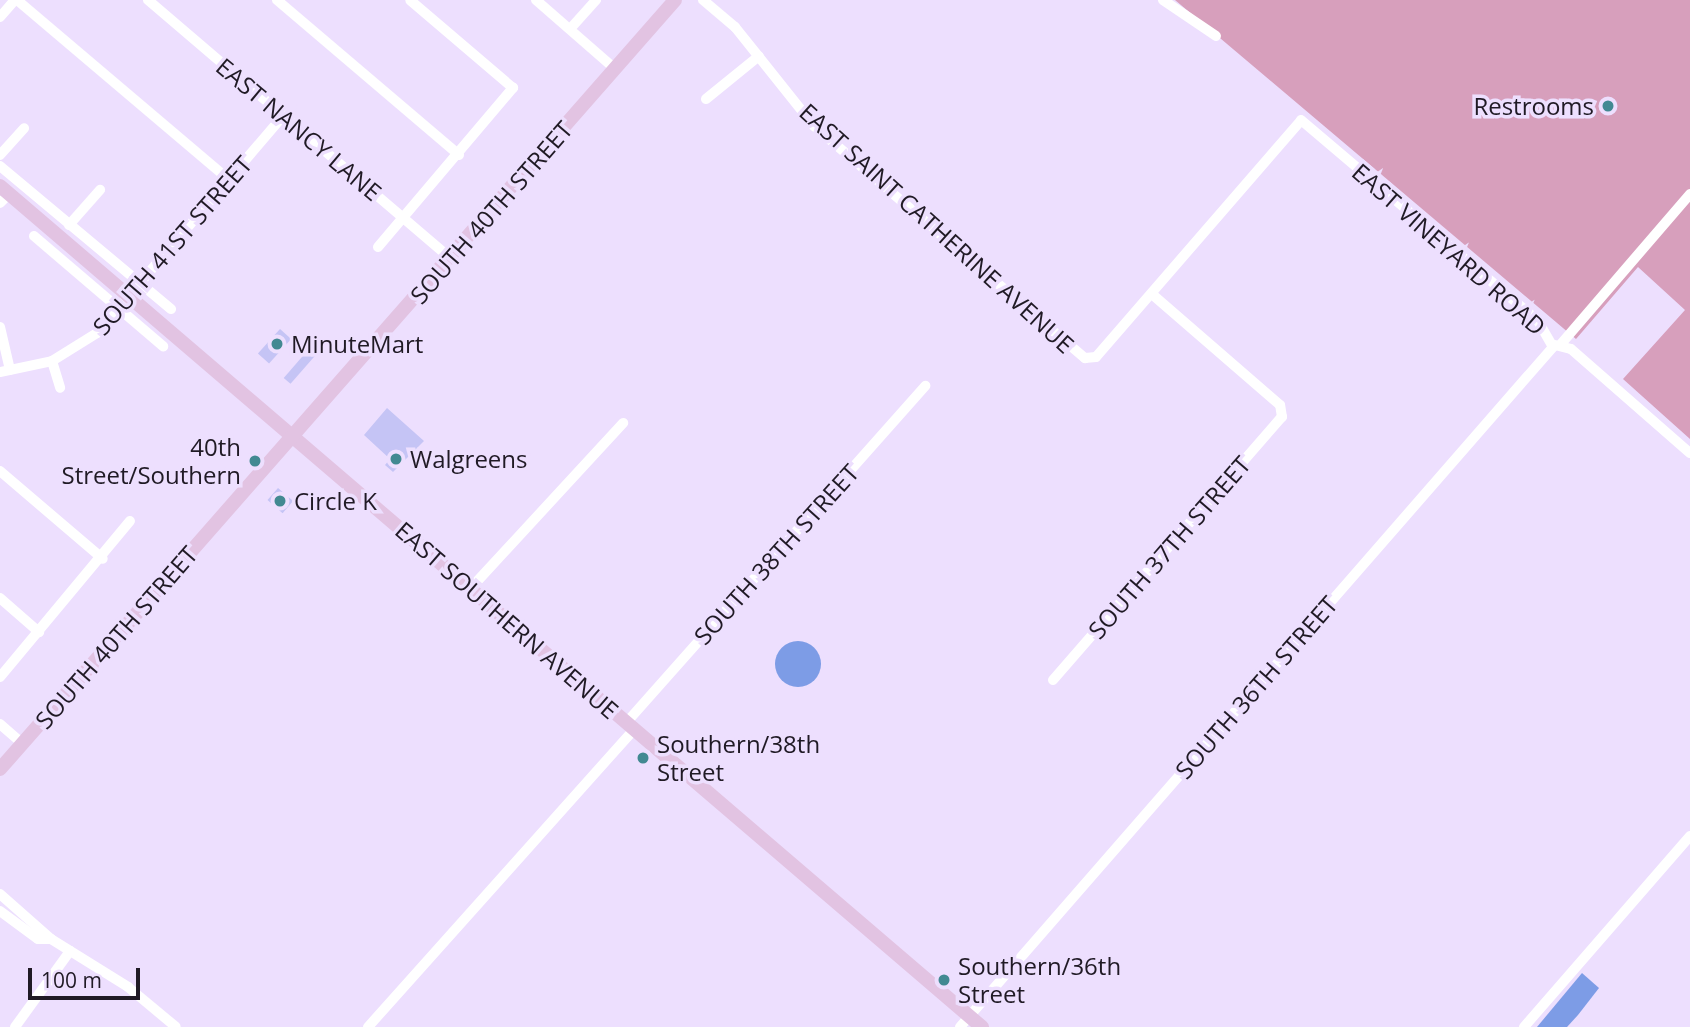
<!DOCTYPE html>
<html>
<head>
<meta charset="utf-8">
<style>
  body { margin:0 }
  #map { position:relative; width:1690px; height:1027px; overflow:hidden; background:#eddffe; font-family:"Open Sans",sans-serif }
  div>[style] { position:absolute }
  .green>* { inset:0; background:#d79fbc }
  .water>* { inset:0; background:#7d9ce6 }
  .round { border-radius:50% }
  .building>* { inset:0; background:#c5c4f5; transform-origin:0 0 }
  .minor>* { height:10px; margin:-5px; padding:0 5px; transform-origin:5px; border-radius:5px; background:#fff }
  .major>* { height:14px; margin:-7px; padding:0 7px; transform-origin:7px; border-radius:7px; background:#e2c3e2 }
  .dots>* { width:19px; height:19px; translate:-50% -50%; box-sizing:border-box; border:4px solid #eddffe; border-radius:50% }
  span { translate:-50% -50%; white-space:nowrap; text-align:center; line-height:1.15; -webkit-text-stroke:7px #eddffe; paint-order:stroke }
  .poi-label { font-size:24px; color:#201a25 }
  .right { translate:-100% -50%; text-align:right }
  .left { translate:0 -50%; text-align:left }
  .street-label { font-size:24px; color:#201a25 }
  .scale { position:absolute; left:28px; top:968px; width:112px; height:32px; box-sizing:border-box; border:4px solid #201a25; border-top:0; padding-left:9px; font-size:21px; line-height:24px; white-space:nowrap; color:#201a25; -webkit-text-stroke:5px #eddffe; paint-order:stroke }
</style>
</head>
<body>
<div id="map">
  <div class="green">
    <i style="clip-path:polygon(1175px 0,1690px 0,1690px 439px,1623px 379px,1685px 310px,1638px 267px,1576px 339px)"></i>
  </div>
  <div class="water">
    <i class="round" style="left:775px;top:641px;width:46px;height:46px"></i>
    <i style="clip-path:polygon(1582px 973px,1599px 988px,1578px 1015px,1567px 1027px,1537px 1027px)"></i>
  </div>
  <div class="building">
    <i style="left:280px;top:329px;width:15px;height:33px;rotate:42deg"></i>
    <i style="left:308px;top:350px;width:9px;height:37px;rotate:41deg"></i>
    <i style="clip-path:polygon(387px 408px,424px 441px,393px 472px,385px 465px,390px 459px,364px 435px)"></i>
    <i style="left:278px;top:488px;width:20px;height:16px;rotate:41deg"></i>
  </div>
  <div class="minor">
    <i style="left:17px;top:0;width:278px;rotate:40.3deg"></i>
    <i style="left:148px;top:0;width:397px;rotate:40.5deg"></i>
    <i style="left:277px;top:0;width:239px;rotate:40.4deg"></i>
    <i style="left:536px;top:0;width:105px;rotate:41.1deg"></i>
    <i style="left:703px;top:0;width:42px;rotate:40.2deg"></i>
    <i style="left:735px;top:27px;width:127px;rotate:51.4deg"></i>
    <i style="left:814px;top:126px;width:357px;rotate:40.6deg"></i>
    <i style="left:1085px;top:358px;width:11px;rotate:-5deg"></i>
    <i style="left:1096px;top:357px;width:313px;rotate:-49.1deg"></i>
    <i style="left:1301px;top:120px;width:311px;rotate:40.3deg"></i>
    <i style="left:1538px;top:321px;width:30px;rotate:60deg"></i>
    <i style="left:1163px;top:0;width:64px;rotate:34.2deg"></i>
    <i style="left:0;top:17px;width:23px;rotate:-49deg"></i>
    <i style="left:570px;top:29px;width:39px;rotate:-48deg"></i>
    <i style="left:706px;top:99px;width:68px;rotate:-39.1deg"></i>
    <i style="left:0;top:155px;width:36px;rotate:-48deg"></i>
    <i style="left:0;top:166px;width:223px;rotate:39.9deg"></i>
    <i style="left:0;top:203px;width:13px;rotate:-45deg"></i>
    <i style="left:69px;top:225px;width:47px;rotate:-48.5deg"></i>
    <i style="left:34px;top:236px;width:170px;rotate:40.5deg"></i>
    <i style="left:378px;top:247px;width:209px;rotate:-49.7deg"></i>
    <i style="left:513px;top:88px;width:135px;rotate:-139.5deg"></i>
    <i style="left:0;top:327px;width:44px;rotate:76.9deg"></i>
    <i style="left:1561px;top:344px;width:198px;rotate:-49.3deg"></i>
    <i style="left:1555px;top:345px;width:16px;rotate:14deg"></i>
    <i style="left:1571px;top:349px;width:158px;rotate:41.2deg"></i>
    <i style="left:52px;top:361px;width:28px;rotate:73deg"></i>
    <i style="left:0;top:372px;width:53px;rotate:-11.9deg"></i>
    <i style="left:52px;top:361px;width:53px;rotate:-31.9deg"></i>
    <i style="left:97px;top:333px;width:286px;rotate:-49.4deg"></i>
    <i style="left:0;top:471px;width:135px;rotate:40.5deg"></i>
    <i style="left:470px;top:589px;width:226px;rotate:-47.3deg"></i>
    <i style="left:0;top:598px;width:52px;rotate:41.1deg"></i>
    <i style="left:0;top:677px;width:203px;rotate:-50.2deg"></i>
    <i style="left:1053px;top:680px;width:349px;rotate:-49deg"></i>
    <i style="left:1282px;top:417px;width:12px;rotate:-99deg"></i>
    <i style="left:1280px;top:405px;width:169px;rotate:-139.1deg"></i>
    <i style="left:626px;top:723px;width:451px;rotate:-48.4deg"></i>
    <i style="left:0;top:724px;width:30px;rotate:41deg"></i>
    <i style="left:0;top:894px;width:68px;rotate:41.4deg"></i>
    <i style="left:51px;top:939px;width:91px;rotate:31.9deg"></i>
    <i style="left:128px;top:987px;width:62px;rotate:39.8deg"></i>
    <i style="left:0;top:911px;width:47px;rotate:36.4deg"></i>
    <i style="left:38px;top:939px;width:13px"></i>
    <i style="left:15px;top:1027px;width:94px;rotate:-54.1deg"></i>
    <i style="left:368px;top:1027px;width:399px;rotate:-48.2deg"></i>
    <i style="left:960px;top:1027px;width:902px;rotate:-48.91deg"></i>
    <i style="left:1524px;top:1027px;width:253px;rotate:-49deg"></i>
  </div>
  <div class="major">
    <i style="left:0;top:186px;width:1293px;rotate:40.58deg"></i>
    <i style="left:0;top:769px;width:1023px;rotate:-48.72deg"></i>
  </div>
  <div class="dots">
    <i style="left:1608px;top:106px;background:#428992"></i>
    <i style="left:277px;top:344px;background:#428992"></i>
    <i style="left:396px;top:459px;background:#428992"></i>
    <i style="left:255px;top:461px;background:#428992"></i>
    <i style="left:280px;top:501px;background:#428992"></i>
    <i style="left:643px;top:758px;background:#428992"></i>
    <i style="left:944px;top:980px;background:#428992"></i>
  </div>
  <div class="poi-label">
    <span class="right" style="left:1594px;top:106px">Restrooms</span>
    <span class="left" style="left:291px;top:344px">MinuteMart</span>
    <span class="right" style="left:241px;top:461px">40th<br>Street/Southern</span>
    <span class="left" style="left:410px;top:459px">Walgreens</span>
    <span class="left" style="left:294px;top:501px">Circle K</span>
    <span class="left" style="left:657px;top:758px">Southern/38th<br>Street</span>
    <span class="left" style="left:958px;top:980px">Southern/36th<br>Street</span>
  </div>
  <div class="street-label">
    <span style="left:299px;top:129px;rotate:40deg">EAST NANCY LANE</span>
    <span style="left:491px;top:212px;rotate:-49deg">SOUTH 40TH STREET</span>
    <span style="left:937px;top:228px;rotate:42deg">EAST SAINT CATHERINE AVENUE</span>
    <span style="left:172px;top:245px;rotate:-49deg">SOUTH 41ST STREET</span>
    <span style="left:1449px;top:249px;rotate:41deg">EAST VINEYARD ROAD</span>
    <span style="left:1169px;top:547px;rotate:-49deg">SOUTH 37TH STREET</span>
    <span style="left:776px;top:554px;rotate:-48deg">SOUTH 38TH STREET</span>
    <span style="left:507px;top:620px;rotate:41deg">EAST SOUTHERN AVENUE</span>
    <span style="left:116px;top:637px;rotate:-49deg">SOUTH 40TH STREET</span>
    <span style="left:1256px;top:687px;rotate:-49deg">SOUTH 36TH STREET</span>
  </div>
  <div class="scale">100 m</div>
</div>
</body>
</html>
